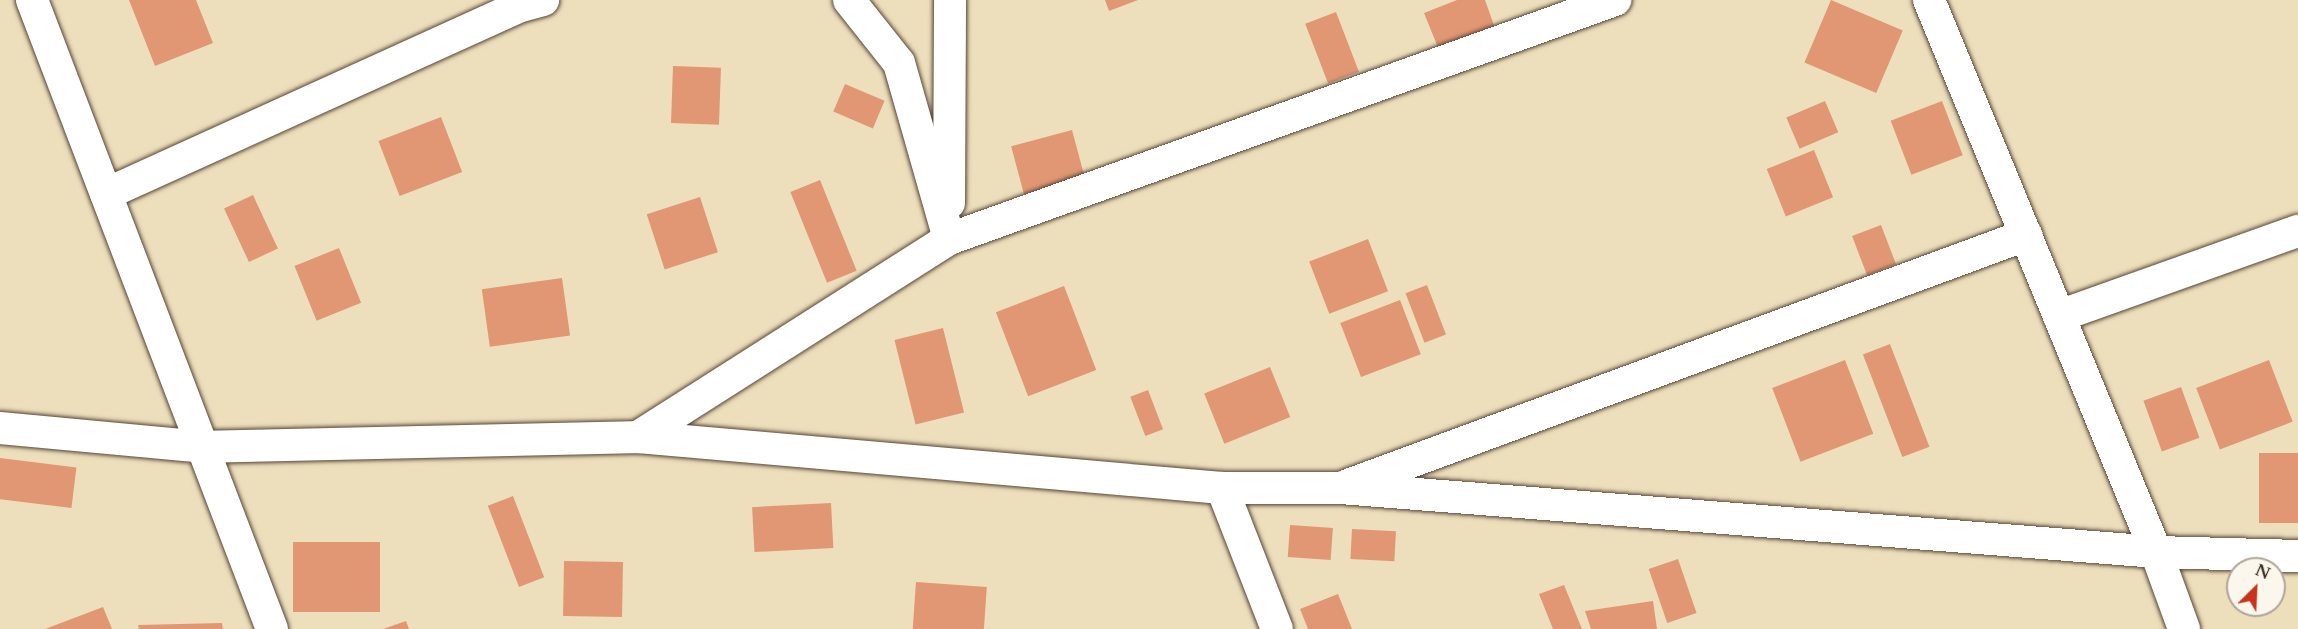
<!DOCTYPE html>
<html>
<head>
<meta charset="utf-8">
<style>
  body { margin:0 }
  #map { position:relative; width:2298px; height:629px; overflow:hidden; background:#eddfbc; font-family:Cardo,serif }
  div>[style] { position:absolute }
  .building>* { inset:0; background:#e19774; transform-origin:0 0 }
  .roads { filter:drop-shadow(0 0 2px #564536) drop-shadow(0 0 2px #564536) }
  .minor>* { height:32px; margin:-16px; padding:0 16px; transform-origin:16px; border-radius:16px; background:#fff }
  span { translate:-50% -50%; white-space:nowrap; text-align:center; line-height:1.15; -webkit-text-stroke:4.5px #fbf7ec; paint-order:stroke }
  .north { position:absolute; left:2226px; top:557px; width:60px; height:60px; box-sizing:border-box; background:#fbf7ec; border:2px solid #aea59a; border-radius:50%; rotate:24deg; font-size:16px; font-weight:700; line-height:24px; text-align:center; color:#3b2a1e }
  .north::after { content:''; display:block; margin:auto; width:21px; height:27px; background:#c8321e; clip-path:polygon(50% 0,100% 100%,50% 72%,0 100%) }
</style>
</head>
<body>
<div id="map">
  <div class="building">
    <i style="clip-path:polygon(129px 0,196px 0,213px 43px,155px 66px)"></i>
    <i style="clip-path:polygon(1105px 0,1138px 0,1109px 11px)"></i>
    <i style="clip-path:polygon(1457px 0,1485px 0,1495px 28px,1439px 50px,1424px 13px)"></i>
    <i style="left:1831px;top:0;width:78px;height:68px;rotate:23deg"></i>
    <i style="left:1336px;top:12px;width:64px;height:33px;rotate:69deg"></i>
    <i style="left:673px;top:66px;width:48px;height:57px;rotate:2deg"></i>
    <i style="left:845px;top:84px;width:43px;height:30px;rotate:23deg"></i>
    <i style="left:1825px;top:101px;width:34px;height:42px;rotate:67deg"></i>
    <i style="left:1942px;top:101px;width:58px;height:55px;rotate:69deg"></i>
    <i style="left:441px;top:117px;width:59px;height:67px;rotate:69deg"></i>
    <i style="left:1072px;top:130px;width:50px;height:63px;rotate:75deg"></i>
    <i style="left:1814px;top:150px;width:51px;height:51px;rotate:68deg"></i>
    <i style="left:820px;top:180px;width:98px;height:32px;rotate:68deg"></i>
    <i style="left:253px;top:195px;width:59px;height:32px;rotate:65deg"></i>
    <i style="left:700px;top:197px;width:58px;height:56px;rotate:72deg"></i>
    <i style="left:1881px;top:225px;width:42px;height:31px;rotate:69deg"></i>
    <i style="left:1368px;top:239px;width:56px;height:63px;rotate:69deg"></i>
    <i style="left:339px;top:248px;width:59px;height:48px;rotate:68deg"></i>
    <i style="left:562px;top:278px;width:58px;height:81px;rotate:82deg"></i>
    <i style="left:1427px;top:285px;width:53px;height:23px;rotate:69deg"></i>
    <i style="left:1064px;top:286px;width:90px;height:73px;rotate:69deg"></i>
    <i style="left:1400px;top:300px;width:58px;height:64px;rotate:69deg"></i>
    <i style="left:943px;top:328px;width:87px;height:50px;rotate:76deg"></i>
    <i style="left:1890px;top:344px;width:110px;height:29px;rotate:69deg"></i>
    <i style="left:1845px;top:360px;width:79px;height:78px;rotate:69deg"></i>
    <i style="left:2269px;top:360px;width:66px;height:78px;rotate:69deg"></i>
    <i style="left:1270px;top:367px;width:54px;height:71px;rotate:68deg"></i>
    <i style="left:2181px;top:387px;width:54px;height:40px;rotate:70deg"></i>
    <i style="left:1148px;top:390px;width:42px;height:19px;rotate:69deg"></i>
    <i style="left:2298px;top:453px;width:70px;height:39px;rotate:90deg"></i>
    <i style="left:0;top:458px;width:77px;height:41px;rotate:7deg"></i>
    <i style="left:513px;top:496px;width:87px;height:27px;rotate:69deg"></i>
    <i style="left:831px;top:503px;width:45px;height:79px;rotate:87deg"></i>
    <i style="left:1290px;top:525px;width:43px;height:32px;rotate:4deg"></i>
    <i style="left:1352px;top:529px;width:44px;height:30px;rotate:3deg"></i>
    <i style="left:293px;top:542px;width:87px;height:70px"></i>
    <i style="left:1678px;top:559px;width:57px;height:31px;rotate:71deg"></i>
    <i style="left:564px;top:561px;width:59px;height:55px;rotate:1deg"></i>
    <i style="left:916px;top:582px;width:71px;height:47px;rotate:4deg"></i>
    <i style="clip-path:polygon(1564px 585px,1582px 629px,1553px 629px,1539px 594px)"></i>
    <i style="clip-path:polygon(1338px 594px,1352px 629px,1308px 629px,1300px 609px)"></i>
    <i style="clip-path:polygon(1653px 601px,1657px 629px,1591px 629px,1585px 611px)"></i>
    <i style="clip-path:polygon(103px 607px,112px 629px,45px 629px)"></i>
    <i style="clip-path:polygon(406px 621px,409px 629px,383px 629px)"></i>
    <i style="clip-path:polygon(222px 623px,223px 629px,139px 629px,138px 625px)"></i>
  </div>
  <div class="roads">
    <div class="minor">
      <i style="left:32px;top:0;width:673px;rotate:69.12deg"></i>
      <i style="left:849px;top:0;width:80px;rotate:51.6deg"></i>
      <i style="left:899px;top:63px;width:183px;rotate:74.1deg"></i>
      <i style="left:1929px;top:0;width:597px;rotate:67.65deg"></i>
      <i style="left:2156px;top:552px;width:82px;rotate:70deg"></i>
      <i style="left:106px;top:194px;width:456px;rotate:-24.4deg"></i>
      <i style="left:521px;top:6px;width:23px;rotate:-15deg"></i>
      <i style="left:949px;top:203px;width:203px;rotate:-89.7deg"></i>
      <i style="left:2059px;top:316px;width:254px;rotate:-19.6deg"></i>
      <i style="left:0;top:428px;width:204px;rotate:5.3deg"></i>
      <i style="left:203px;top:447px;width:435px;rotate:-1.3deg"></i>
      <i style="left:638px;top:437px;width:586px;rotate:4.99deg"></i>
      <i style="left:1222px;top:488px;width:118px"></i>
      <i style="left:1340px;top:488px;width:819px;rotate:4.48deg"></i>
      <i style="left:2156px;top:552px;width:142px;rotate:1.6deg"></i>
      <i style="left:638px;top:437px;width:369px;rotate:-32.5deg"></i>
      <i style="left:949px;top:239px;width:708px;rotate:-19.74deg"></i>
      <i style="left:1348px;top:485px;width:723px;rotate:-20.24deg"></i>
      <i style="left:1222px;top:488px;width:151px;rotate:68.7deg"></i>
    </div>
  </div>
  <div class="north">N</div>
</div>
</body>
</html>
